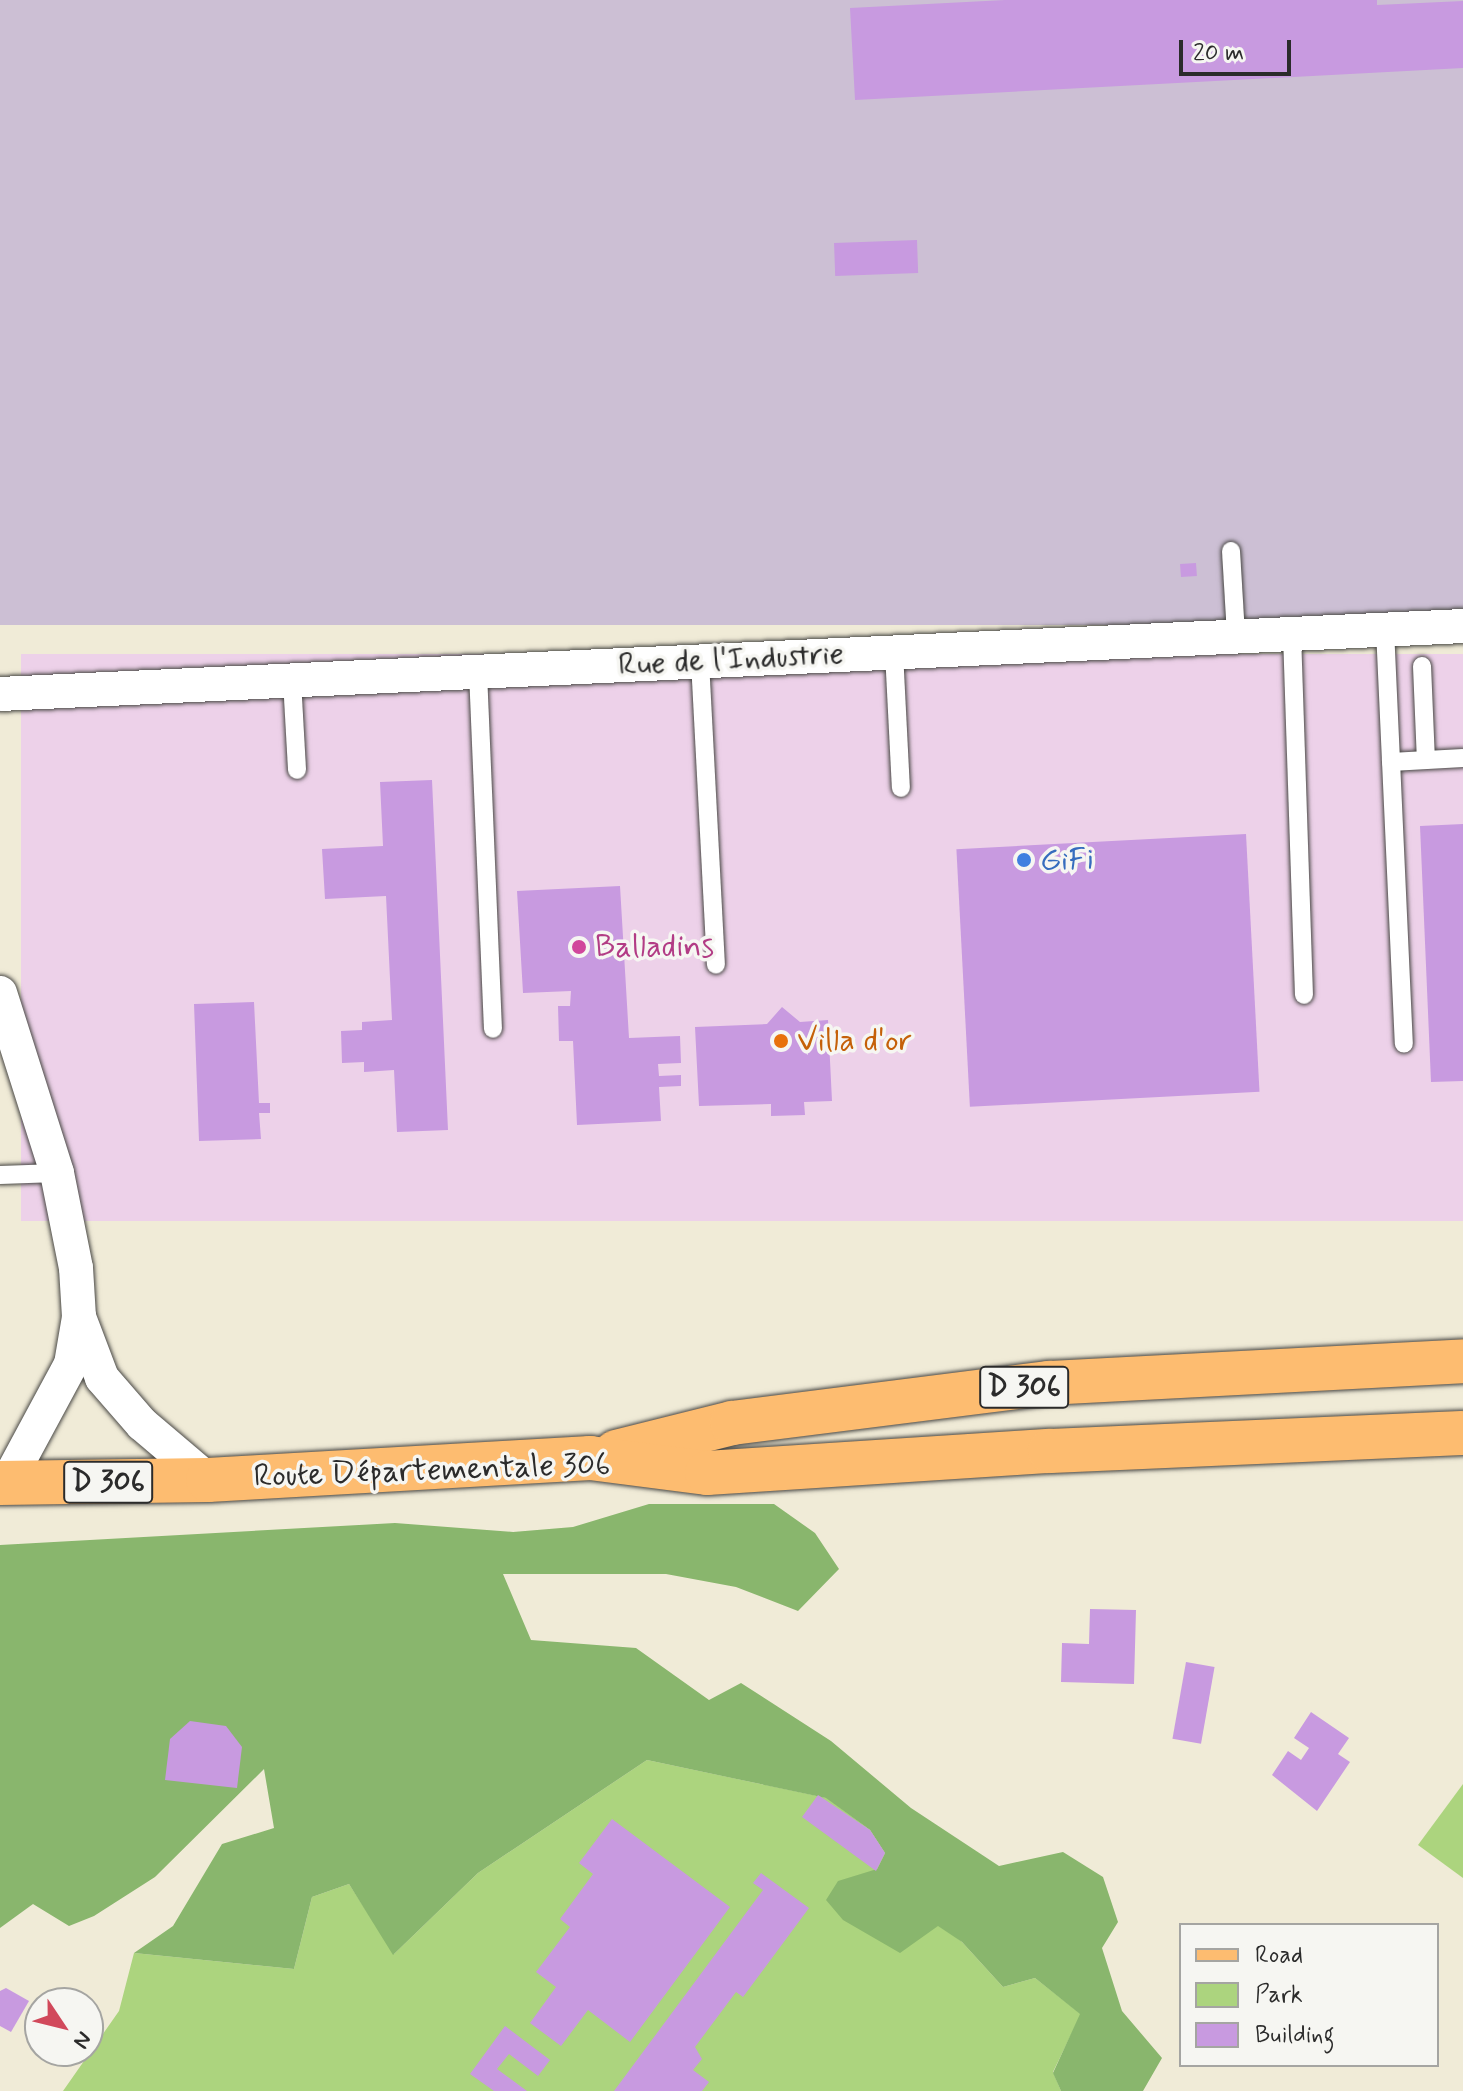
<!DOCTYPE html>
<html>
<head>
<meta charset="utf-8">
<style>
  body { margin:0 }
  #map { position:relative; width:1463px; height:2091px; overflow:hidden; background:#f0ebd7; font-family:Mynerve,sans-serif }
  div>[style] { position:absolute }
  .built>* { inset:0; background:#edd1e9; transform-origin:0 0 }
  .industrial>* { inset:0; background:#ccbfd4; transform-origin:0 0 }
  .green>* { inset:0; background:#acd47e }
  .forest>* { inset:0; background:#89b66d }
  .building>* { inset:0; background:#c89ae0; transform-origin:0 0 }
  .roads { filter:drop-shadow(0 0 2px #494845) drop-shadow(0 0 2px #494845) }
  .lane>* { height:18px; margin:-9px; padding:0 9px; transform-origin:9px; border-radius:9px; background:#fff }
  .street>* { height:34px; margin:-17px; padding:0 17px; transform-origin:17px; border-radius:17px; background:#fff }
  .primary>* { height:44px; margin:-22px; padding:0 22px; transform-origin:22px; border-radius:22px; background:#fdbc70 }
  .dots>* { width:22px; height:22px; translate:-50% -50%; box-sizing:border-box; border:4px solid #f6f6f2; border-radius:50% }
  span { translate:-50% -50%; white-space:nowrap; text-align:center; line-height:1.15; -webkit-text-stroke:7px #f6f6f2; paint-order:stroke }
  .shield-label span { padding:2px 6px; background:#f6f6f2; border:2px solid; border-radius:6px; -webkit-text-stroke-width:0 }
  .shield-label { font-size:30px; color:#2b2b2b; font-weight:700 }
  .street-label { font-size:32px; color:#2b2b2b }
  .shop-label { font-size:32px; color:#366cbe }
  .left { translate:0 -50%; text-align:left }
  .hotel-label { font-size:32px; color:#b23c85 }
  .food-label { font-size:32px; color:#c56008 }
  .legend { position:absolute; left:1179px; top:1923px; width:260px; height:144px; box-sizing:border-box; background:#f6f6f2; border:2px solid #a5a5a2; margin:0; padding:10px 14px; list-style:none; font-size:24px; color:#2b2b2b }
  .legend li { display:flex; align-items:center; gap:16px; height:40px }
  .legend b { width:40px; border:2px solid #a5a5a2 }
  .north { position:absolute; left:24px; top:1987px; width:80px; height:80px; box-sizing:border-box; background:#f6f6f2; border:2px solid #a5a5a2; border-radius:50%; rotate:125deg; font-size:22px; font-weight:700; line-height:32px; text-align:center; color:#2b2b2b }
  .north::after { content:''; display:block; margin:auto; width:28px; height:36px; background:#d1495b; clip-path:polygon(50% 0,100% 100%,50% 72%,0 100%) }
  .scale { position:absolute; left:1179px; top:40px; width:112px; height:36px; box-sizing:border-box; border:4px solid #2b2b2b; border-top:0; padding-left:10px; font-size:24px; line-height:28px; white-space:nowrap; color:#2b2b2b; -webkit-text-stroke:6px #f6f6f2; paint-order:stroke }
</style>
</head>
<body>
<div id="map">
  <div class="built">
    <i style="left:1463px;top:654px;width:567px;height:1442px;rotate:90deg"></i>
  </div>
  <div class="industrial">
    <i style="left:0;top:0;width:1463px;height:625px"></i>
  </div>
  <div class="green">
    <i style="clip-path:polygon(647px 1760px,827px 1798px,870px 1830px,885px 1853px,877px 1869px,962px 1942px,1003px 1987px,1035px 1978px,1081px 2014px,1053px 2072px,1061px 2091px,63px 2091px,119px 2011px,134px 1953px,294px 1969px,312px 1897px,349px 1884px,394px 1954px,478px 1873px)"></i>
    <i style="clip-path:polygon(1463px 1784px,1463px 1878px,1418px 1845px)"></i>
  </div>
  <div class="forest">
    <i style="clip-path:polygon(649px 1504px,774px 1504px,815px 1533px,839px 1569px,798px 1611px,736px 1587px,666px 1574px,503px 1574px,531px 1640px,636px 1648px,709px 1700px,741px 1683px,831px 1741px,911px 1808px,999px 1866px,1063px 1852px,1103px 1877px,1118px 1922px,1102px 1948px,1122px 2011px,1162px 2058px,1143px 2091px,1061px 2091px,1053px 2073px,1080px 2014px,1035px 1978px,1003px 1987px,962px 1942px,938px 1926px,900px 1953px,843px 1920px,826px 1900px,838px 1881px,877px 1869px,885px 1853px,870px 1830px,826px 1798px,647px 1760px,478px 1873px,393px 1955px,349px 1884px,312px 1897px,294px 1969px,134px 1953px,173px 1926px,222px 1844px,274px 1828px,264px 1769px,155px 1877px,94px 1916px,69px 1926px,33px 1904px,0 1928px,0 1545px,395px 1523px,513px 1532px,573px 1527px)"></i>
  </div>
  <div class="building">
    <i style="clip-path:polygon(1005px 0,1377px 0,1377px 5px,1463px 1px,1463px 68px,855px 100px,850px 8px)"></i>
    <i style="left:917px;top:240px;width:33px;height:83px;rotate:88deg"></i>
    <i style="left:1196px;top:563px;width:13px;height:16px;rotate:86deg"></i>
    <i style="clip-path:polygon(432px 780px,448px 1130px,397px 1132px,394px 1070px,364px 1072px,364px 1062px,342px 1063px,341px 1031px,362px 1030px,362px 1022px,392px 1020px,386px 896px,325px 899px,322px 849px,383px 846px,380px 782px)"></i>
    <i style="clip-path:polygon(1463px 824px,1463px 1081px,1431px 1082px,1420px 826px)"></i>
    <i style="left:1246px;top:834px;width:258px;height:290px;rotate:87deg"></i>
    <i style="clip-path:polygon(620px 886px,629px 1038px,680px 1036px,681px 1063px,658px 1064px,659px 1076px,681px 1075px,681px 1086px,659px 1087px,661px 1121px,577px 1125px,573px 1041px,559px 1041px,558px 1006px,570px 1006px,571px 991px,523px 993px,517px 891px)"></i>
    <i style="clip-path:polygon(254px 1002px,259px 1103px,270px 1103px,270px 1113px,259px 1113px,261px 1139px,199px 1141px,194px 1004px)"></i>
    <i style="clip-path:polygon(782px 1007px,800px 1022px,828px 1020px,832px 1101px,804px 1102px,805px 1115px,771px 1116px,771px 1104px,699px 1106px,695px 1027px,767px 1024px)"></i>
    <i style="clip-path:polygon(1090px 1609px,1136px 1610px,1134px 1684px,1061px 1682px,1062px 1643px,1089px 1644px)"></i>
    <i style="left:1186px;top:1662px;width:29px;height:78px;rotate:10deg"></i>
    <i style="clip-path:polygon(1311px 1712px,1349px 1738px,1338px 1754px,1350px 1762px,1317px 1811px,1272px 1775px,1288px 1751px,1301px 1760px,1309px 1748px,1294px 1738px)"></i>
    <i style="clip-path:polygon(190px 1721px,226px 1726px,242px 1747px,237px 1788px,165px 1780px,170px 1739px)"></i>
    <i style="clip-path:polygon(818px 1795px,870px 1830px,885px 1853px,876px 1871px,802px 1817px)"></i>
    <i style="clip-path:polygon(612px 1819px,730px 1907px,630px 2042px,588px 2010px,561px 2046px,530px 2023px,556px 1987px,536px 1972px,570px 1927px,560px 1919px,593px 1874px,579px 1863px)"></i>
    <i style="clip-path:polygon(761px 1873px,809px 1908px,743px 1997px,736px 1992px,695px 2047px,702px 2059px,693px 2070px,709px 2082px,702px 2091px,614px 2091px,763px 1890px,753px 1883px)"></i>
    <i style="clip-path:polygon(6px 1988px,29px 2001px,11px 2032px,0 2026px,0 1991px)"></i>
    <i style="clip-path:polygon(505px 2026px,550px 2060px,538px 2076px,509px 2054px,497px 2069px,527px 2091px,494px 2091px,470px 2074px)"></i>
  </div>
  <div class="roads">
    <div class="lane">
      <i style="left:1231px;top:551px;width:85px;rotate:86.6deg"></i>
      <i style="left:1385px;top:629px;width:415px;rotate:87.4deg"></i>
      <i style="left:1292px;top:634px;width:361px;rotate:88.1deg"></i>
      <i style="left:894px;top:652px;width:136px;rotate:87.1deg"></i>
      <i style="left:700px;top:661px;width:304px;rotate:87deg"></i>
      <i style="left:1422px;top:666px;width:94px;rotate:87.6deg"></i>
      <i style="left:478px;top:672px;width:357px;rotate:87.6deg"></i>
      <i style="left:292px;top:680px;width:90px;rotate:86.8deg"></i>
      <i style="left:1391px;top:762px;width:72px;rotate:-3.2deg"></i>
      <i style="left:0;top:1175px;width:57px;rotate:-2deg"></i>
    </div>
    <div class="street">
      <i style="left:0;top:694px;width:1465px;rotate:-2.66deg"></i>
      <i style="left:0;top:993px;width:189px;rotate:72.4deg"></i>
      <i style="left:57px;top:1173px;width:97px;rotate:78.7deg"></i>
      <i style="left:76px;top:1268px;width:49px;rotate:86.5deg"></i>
      <i style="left:7px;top:1483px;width:135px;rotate:-61.7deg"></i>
      <i style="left:71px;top:1364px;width:48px;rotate:-80.3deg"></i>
      <i style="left:79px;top:1317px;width:65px;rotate:69.3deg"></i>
      <i style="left:102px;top:1378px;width:61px;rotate:49deg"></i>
      <i style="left:142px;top:1424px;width:87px;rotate:40.3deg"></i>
    </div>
    <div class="primary">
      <i style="left:616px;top:1452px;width:120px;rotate:-14deg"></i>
      <i style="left:732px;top:1423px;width:320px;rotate:-7.2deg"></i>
      <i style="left:1049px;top:1383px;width:415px;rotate:-3deg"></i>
      <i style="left:0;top:1483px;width:208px;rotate:-0.8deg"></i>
      <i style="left:208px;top:1480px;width:383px;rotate:-3.3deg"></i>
      <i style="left:590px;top:1458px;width:118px;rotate:7.3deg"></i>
      <i style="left:707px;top:1473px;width:344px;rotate:-3.7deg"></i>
      <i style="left:1050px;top:1451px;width:413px;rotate:-2.5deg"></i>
    </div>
  </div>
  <div class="dots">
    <i style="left:1024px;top:860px;background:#3f7fe0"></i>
    <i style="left:579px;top:947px;background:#d1479c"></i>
    <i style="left:781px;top:1041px;background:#e8710a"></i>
  </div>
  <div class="shield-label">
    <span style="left:1024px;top:1387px">D 306</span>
    <span style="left:108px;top:1482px">D 306</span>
  </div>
  <div class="street-label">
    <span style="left:731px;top:660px;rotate:-3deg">Rue de l'Industrie</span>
    <span style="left:432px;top:1471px;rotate:-2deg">Route Départementale 306</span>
  </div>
  <div class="shop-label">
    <span class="left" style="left:1040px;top:860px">GiFi</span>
  </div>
  <div class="hotel-label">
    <span class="left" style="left:595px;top:947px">Balladins</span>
  </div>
  <div class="food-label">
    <span class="left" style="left:797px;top:1041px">Villa d'or</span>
  </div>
  <ul class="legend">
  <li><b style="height:10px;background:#fdbc70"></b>Road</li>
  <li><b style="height:22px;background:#acd47e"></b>Park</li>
  <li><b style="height:22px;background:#c89ae0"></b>Building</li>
  </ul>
  <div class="north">N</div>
  <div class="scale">20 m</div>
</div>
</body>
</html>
